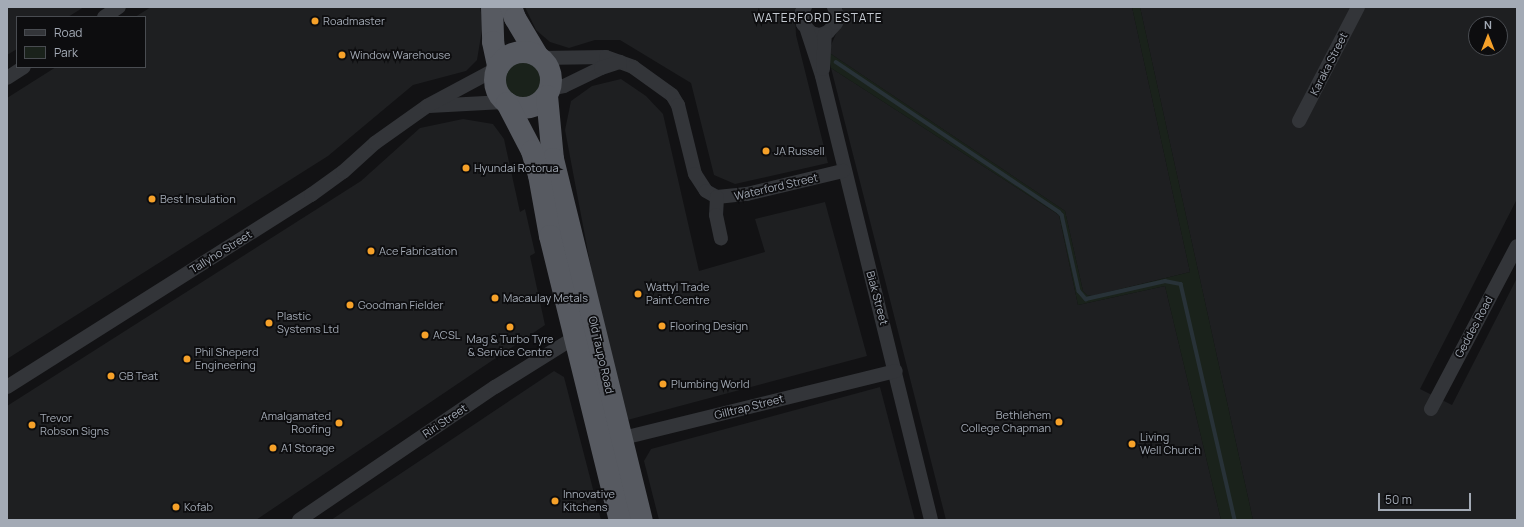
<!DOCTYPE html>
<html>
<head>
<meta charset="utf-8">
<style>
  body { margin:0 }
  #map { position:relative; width:1524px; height:527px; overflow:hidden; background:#121214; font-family:Manrope,sans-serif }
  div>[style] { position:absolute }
  .built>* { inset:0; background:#1e1f21 }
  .green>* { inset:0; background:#1a221b }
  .round { border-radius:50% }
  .stream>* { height:3.5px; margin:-1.75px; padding:0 1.75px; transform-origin:1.75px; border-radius:1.75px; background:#283238 }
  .minor>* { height:14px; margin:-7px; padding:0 7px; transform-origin:7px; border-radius:7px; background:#333539 }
  .trunk>* { height:22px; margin:-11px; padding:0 11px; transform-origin:11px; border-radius:11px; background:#575a61 }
  .trunk>.ring { margin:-11px; padding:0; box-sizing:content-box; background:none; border:22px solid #575a61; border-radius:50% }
  .dots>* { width:11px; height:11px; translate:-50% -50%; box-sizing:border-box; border:2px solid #0d0d0f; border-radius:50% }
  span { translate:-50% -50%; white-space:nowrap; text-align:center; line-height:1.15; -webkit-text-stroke:3.5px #0d0d0f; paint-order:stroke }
  .poi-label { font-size:11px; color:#a3aab5 }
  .left { translate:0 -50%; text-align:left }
  .right { translate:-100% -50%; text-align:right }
  .street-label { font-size:11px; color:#a3aab5 }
  .neighbourhood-label { font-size:12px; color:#c4c9d1; letter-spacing:1px }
  .frame { position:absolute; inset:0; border:8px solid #a3aab5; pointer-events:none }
  .legend { position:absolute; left:16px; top:16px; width:130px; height:52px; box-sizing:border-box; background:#0d0d0f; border:1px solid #494c51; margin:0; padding:5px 7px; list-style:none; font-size:12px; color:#a3aab5 }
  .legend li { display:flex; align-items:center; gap:8px; height:20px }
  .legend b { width:20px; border:1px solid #494c51 }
  .north { position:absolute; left:1468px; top:16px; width:40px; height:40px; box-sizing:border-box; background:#0d0d0f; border:1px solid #494c51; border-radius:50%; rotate:0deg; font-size:11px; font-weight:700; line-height:16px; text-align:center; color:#a3aab5 }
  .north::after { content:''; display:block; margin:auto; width:14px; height:18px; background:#f6a129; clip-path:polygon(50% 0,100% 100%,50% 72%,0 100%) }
  .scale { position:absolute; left:1378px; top:493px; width:93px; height:18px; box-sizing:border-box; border:2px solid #a3aab5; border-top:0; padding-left:5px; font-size:12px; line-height:14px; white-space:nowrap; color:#a3aab5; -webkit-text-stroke:3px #0d0d0f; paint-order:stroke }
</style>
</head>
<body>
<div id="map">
  <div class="built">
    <i style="clip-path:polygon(7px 7px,84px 7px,68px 17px,17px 17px,17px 49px,7px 55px)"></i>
    <i style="clip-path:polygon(151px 7px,480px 7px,483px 24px,477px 60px,466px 71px,413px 85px,328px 156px,7px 359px,7px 98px,56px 67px,145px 67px,145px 17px,135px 17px)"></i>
    <i style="clip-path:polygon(525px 7px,799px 7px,795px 15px,796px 35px,828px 163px,735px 184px,714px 175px,691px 83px,620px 40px,595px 40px,569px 48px,550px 42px,536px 30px)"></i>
    <i style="clip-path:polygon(842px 7px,1132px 7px,1190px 272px,1092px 296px,1087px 295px,1083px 291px,1065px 211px,828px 52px,843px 18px)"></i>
    <i style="clip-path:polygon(evenodd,1140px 7px,1517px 7px,1517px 199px,1420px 389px,1452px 405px,1517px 278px,1517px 520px,1253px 520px,1140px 7px,1476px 24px,1500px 24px,1500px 48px,1476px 48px,1476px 24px)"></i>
    <i style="clip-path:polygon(831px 68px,1059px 215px,1078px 305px,1165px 286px,1221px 520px,946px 520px)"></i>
    <i style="clip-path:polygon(621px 79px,646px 96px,663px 114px,699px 271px,765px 252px,755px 219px,825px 202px,867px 356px,620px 422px,565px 130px,571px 101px,592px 86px)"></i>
    <i style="clip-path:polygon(463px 119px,493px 124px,504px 139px,520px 212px,525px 209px,535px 253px,530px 256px,545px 325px,256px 520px,7px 520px,7px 406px,361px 181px,420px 128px)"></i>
    <i style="clip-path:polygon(554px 371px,564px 377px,601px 520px,331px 520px)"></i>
    <i style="clip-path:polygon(880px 387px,915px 520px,659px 520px,644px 461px,651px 449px)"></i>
  </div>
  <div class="green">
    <i style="clip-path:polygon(1132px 7px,1140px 7px,1253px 520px,1221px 520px,1165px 286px,1078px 305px,1059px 215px,831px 68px,828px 52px,1065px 211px,1083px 291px,1087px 295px,1092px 296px,1190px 272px)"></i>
    <i class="round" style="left:500px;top:58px;width:44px;height:44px"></i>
  </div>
  <div class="stream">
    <i style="left:836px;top:62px;width:269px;rotate:33.9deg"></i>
    <i style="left:1059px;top:212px;width:4px;rotate:45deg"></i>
    <i style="left:1062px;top:215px;width:78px;rotate:77.4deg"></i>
    <i style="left:1079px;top:291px;width:11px;rotate:49deg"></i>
    <i style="left:1086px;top:299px;width:81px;rotate:-12.8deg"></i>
    <i style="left:1165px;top:281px;width:16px;rotate:11deg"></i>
    <i style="left:1181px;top:284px;width:242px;rotate:77.1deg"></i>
  </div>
  <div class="minor">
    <i style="left:805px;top:7px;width:6px;rotate:121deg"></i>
    <i style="left:802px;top:12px;width:12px;rotate:85deg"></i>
    <i style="left:803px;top:24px;width:12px;rotate:48deg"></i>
    <i style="left:811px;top:33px;width:9px;rotate:13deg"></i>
    <i style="left:820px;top:35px;width:9px;rotate:-21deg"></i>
    <i style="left:828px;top:32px;width:12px;rotate:-48deg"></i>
    <i style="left:836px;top:23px;width:8px;rotate:-83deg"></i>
    <i style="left:837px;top:15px;width:9px;rotate:-111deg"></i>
    <i style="left:104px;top:17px;width:18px;rotate:-34deg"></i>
    <i style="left:807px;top:30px;width:48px;rotate:71.9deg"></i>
    <i style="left:822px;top:76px;width:457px;rotate:76.2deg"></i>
    <i style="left:541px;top:58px;width:65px;rotate:-0.9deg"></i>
    <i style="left:606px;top:57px;width:29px;rotate:20deg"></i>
    <i style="left:633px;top:67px;width:48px;rotate:35.7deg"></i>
    <i style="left:672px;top:95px;width:12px;rotate:59deg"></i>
    <i style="left:678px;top:105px;width:71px;rotate:76.2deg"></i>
    <i style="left:695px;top:174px;width:20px;rotate:57deg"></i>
    <i style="left:706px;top:191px;width:13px;rotate:29deg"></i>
    <i style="left:717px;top:197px;width:30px;rotate:-6deg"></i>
    <i style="left:747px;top:194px;width:99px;rotate:-13.5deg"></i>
    <i style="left:823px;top:69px;width:35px;rotate:-87deg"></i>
    <i style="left:7px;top:78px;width:20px;rotate:-33deg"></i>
    <i style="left:550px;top:89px;width:14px;rotate:-12deg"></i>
    <i style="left:564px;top:86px;width:41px;rotate:-25.9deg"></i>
    <i style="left:601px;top:68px;width:20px;rotate:-18deg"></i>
    <i style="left:429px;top:106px;width:75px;rotate:-3.1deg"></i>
    <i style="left:1299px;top:121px;width:128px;rotate:-62.6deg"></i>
    <i style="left:717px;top:197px;width:18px;rotate:93deg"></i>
    <i style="left:716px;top:215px;width:24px;rotate:78deg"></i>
    <i style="left:7px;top:387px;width:360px;rotate:-32.3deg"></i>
    <i style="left:311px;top:195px;width:39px;rotate:-36deg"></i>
    <i style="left:343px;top:172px;width:43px;rotate:-42.2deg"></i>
    <i style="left:375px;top:143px;width:64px;rotate:-35.4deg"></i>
    <i style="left:427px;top:106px;width:78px;rotate:-28.2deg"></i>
    <i style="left:1431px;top:409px;width:184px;rotate:-62.2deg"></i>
    <i style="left:615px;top:440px;width:289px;rotate:-13.8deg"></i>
    <i style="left:299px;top:520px;width:237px;rotate:-34.2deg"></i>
    <i style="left:495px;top:387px;width:100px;rotate:-31.9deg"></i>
  </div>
  <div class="trunk">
    <i style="left:492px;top:7px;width:35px;rotate:88deg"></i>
    <i style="left:493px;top:42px;width:25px;rotate:78deg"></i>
    <i style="left:511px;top:7px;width:12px;rotate:70deg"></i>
    <i style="left:515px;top:18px;width:43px;rotate:59.3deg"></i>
    <i class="ring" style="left:495px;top:52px;width:34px;height:34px"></i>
    <i style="left:547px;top:96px;width:63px;rotate:84.6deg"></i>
    <i style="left:553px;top:159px;width:372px;rotate:76.2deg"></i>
    <i style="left:507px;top:103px;width:54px;rotate:62.5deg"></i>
    <i style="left:532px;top:151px;width:25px;rotate:74deg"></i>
    <i style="left:539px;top:175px;width:62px;rotate:79.8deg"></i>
    <i style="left:550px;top:236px;width:292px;rotate:76.2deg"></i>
  </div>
  <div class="dots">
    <i style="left:315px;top:21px;background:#f6a129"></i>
    <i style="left:342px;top:55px;background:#f6a129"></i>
    <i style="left:766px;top:151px;background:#f6a129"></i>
    <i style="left:466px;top:168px;background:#f6a129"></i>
    <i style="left:152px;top:199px;background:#f6a129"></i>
    <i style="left:371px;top:251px;background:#f6a129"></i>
    <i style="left:638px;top:294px;background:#f6a129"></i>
    <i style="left:495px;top:298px;background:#f6a129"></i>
    <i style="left:350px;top:305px;background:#f6a129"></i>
    <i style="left:269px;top:323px;background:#f6a129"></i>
    <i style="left:662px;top:326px;background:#f6a129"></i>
    <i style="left:510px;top:327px;background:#f6a129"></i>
    <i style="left:425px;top:335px;background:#f6a129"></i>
    <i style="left:187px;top:359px;background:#f6a129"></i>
    <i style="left:111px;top:376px;background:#f6a129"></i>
    <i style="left:663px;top:384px;background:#f6a129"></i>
    <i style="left:1059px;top:422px;background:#f6a129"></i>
    <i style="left:339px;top:423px;background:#f6a129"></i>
    <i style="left:32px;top:425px;background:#f6a129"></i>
    <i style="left:1132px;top:444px;background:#f6a129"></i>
    <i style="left:273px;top:448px;background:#f6a129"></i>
    <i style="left:555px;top:501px;background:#f6a129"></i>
    <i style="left:176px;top:507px;background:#f6a129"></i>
  </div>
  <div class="poi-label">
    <span class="left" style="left:323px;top:21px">Roadmaster</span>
    <span class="left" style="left:350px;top:55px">Window Warehouse</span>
    <span class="left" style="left:774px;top:151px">JA Russell</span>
    <span class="left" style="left:474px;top:168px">Hyundai Rotorua</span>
    <span class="left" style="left:160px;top:199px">Best Insulation</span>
    <span class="left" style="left:379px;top:251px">Ace Fabrication</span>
    <span class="left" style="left:646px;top:294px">Wattyl Trade<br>Paint Centre</span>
    <span class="left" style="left:503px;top:298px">Macaulay Metals</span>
    <span class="left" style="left:358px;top:305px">Goodman Fielder</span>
    <span class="left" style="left:277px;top:323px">Plastic<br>Systems Ltd</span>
    <span class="left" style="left:670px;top:326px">Flooring Design</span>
    <span class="left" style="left:433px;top:335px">ACSL</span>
    <span style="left:510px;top:346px">Mag &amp; Turbo Tyre<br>&amp; Service Centre</span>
    <span class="left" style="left:195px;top:359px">Phil Sheperd<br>Engineering</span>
    <span class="left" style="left:119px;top:376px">GB Teat</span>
    <span class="left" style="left:671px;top:384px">Plumbing World</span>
    <span class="right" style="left:1051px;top:422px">Bethlehem<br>College Chapman</span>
    <span class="right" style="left:331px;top:423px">Amalgamated<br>Roofing</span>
    <span class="left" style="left:40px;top:425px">Trevor<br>Robson Signs</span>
    <span class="left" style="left:1140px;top:444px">Living<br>Well Church</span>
    <span class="left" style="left:281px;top:448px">A1 Storage</span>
    <span class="left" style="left:563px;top:501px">Innovative<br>Kitchens</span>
    <span class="left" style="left:184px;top:507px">Kofab</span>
  </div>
  <div class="street-label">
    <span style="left:1329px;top:64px;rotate:-63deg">Karaka Street</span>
    <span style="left:776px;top:187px;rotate:-13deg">Waterford Street</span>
    <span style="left:221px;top:252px;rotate:-32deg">Tallyho Street</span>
    <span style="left:877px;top:298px;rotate:75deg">Biak Street</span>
    <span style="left:1474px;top:327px;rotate:-62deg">Geddes Road</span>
    <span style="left:601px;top:355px;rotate:77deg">Old Taupo Road</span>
    <span style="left:749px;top:407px;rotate:-14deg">Gilltrap Street</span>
    <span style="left:445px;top:421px;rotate:-34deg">Riri Street</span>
  </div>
  <div class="neighbourhood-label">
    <span style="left:818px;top:18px">WATERFORD ESTATE</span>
  </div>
  <div class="frame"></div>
  <ul class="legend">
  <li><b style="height:5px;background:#333539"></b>Road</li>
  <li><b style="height:11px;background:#1a221b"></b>Park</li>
  </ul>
  <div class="north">N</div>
  <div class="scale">50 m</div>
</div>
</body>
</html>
